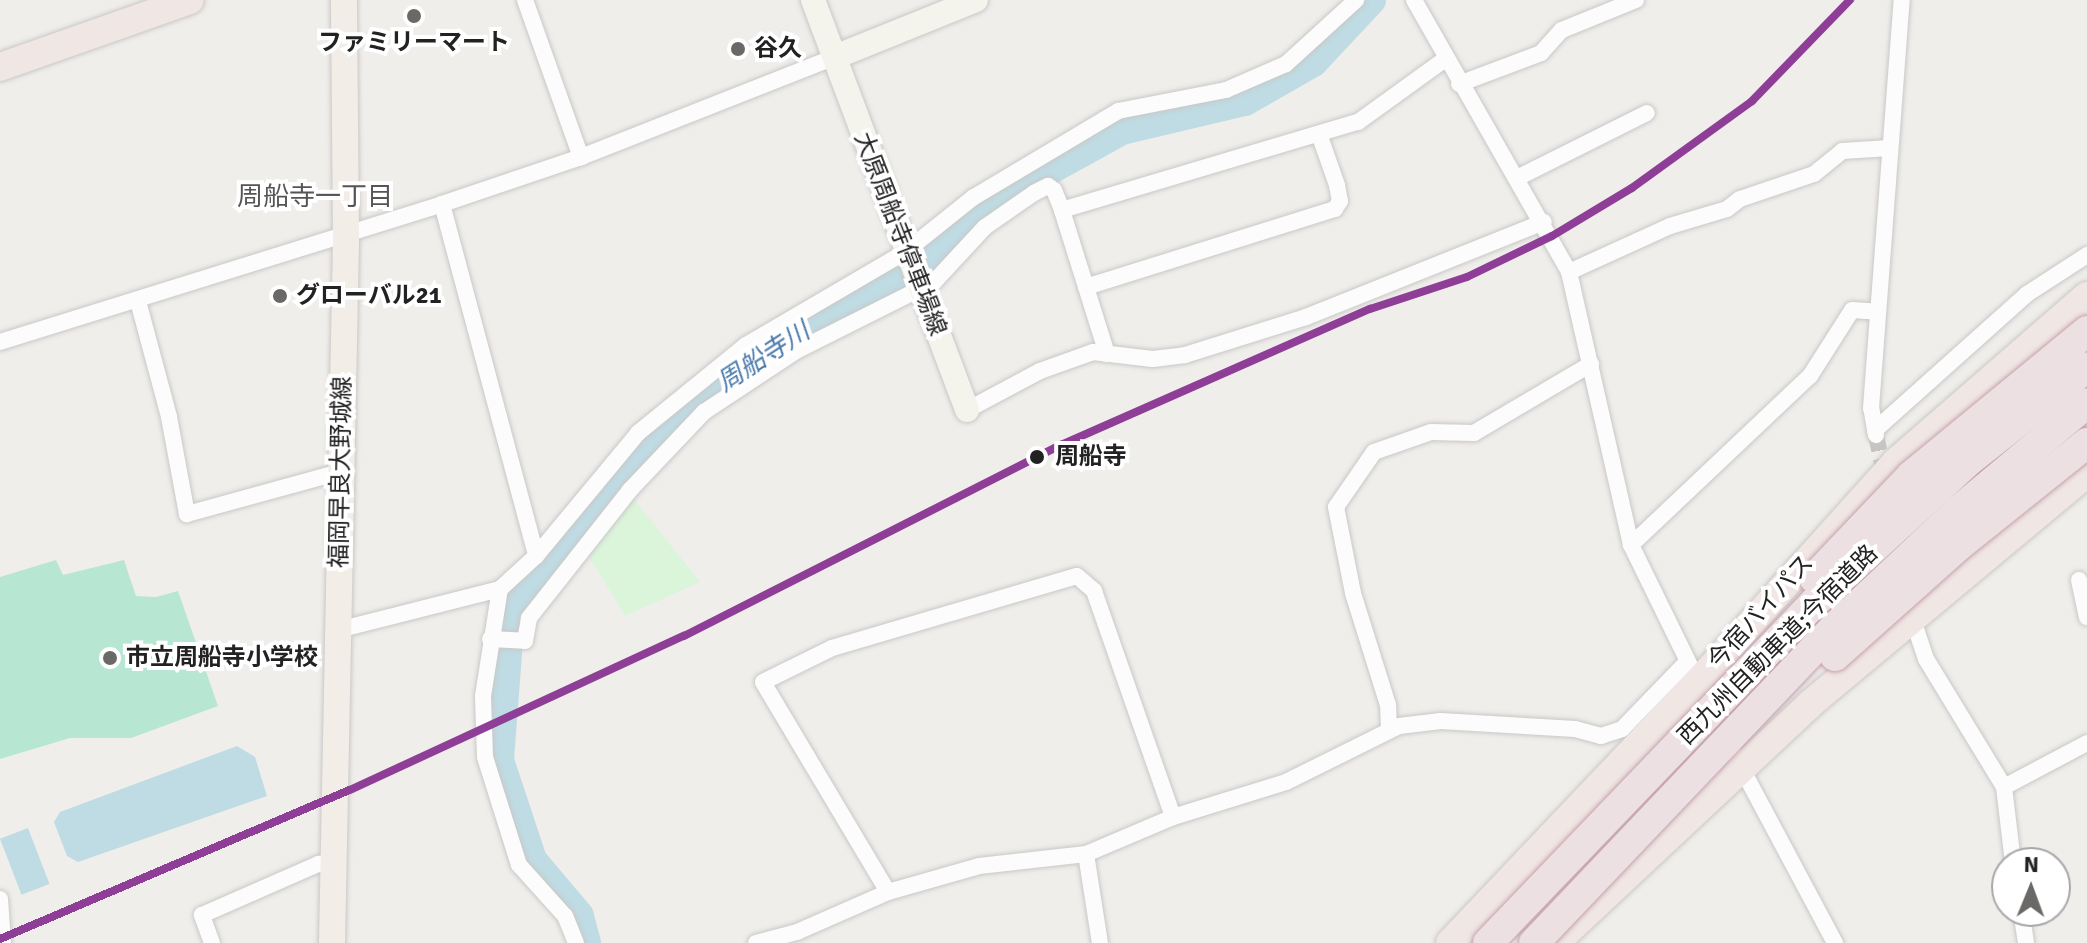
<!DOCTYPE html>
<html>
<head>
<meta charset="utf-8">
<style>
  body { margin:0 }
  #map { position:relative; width:2087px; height:943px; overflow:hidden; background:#f0eeeb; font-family:Signika,"Noto Sans JP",sans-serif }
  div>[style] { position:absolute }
  .park>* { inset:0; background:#daf5da }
  .pitch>* { inset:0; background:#b7e6d2 }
  .water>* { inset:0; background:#bfdbe3; transform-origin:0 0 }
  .river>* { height:30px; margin:-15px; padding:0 15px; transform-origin:15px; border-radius:15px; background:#bfdbe3 }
  .minor-tunnel>* { height:16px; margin-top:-8px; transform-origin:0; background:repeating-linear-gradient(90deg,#c7c5c3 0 16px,transparent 0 24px) }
  .roads { filter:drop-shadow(0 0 2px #c9c8c7) drop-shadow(0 0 2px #c9c8c7) }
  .minor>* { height:16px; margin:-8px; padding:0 8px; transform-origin:8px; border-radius:8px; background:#fdfcfc }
  .secondary>* { height:24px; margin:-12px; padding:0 12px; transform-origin:12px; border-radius:12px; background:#f4f4ed }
  .primary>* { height:26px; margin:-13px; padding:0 13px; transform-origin:13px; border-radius:13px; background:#f3ede7 }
  .trunk>* { height:28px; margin:-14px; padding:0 14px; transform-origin:14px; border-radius:14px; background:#f0e6e4 }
  .bridges { filter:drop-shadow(0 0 2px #c5a2ac) drop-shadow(0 0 2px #c5a2ac) }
  .motorway-bridge>* { height:30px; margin:-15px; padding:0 15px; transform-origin:15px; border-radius:15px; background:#ece0e2 }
  .rail-1>* { height:8px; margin:-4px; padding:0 4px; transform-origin:4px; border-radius:4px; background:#8f3e97 }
  .dots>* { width:22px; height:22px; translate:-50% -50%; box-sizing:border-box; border:4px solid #fff; border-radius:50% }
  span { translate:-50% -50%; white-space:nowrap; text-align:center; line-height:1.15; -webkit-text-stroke:8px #fff; paint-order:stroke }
  .poi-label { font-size:24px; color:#222; font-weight:700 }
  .left { translate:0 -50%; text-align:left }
  .street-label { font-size:24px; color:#222 }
  .stop-label { font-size:24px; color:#222; font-weight:700 }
  .neighbourhood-label { font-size:26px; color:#555 }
  .water-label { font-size:26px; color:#4a7aab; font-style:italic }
  .north { position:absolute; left:1991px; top:847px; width:80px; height:80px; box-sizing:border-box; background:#fff; border:2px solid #a7a7a7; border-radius:50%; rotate:1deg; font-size:22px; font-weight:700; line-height:32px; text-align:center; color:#222 }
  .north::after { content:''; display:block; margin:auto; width:28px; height:36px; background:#6a6968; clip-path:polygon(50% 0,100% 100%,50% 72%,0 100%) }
</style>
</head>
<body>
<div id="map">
  <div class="park">
    <i style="clip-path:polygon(633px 498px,700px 582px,625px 616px,587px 553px)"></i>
  </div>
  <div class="pitch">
    <i style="clip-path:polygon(56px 560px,63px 575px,124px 560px,136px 596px,156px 597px,178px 591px,218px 706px,131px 738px,70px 738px,0 759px,0 577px)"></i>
  </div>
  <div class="water">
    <i style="clip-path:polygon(237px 746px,255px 757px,267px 796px,78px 862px,67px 856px,54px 822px,60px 812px)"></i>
    <i style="left:28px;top:828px;width:60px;height:30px;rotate:69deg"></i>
  </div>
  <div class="river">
    <i style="left:586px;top:943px;width:28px;rotate:-105deg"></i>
    <i style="left:579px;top:916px;width:73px;rotate:-130deg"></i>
    <i style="left:532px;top:860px;width:105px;rotate:-108.3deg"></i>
    <i style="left:499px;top:760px;width:147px;rotate:-85.7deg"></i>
    <i style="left:510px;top:613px;width:154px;rotate:-52.4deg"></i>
    <i style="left:604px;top:491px;width:140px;rotate:-43.3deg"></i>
    <i style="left:706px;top:395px;width:92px;rotate:-35.2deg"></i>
    <i style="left:781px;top:342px;width:132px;rotate:-27.5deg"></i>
    <i style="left:898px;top:281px;width:139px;rotate:-38.9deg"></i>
    <i style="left:1006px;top:194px;width:132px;rotate:-28.9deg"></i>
    <i style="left:1122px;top:130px;width:126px;rotate:-13.3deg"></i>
    <i style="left:1245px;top:101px;width:78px;rotate:-29.8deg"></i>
    <i style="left:1313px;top:62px;width:85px;rotate:-46.9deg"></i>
  </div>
  <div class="minor-tunnel">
    <i style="left:1876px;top:435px;width:44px;rotate:78.2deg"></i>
  </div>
  <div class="roads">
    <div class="minor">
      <i style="left:525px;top:0;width:167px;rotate:70.4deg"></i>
      <i style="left:1414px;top:0;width:313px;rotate:60.3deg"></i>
      <i style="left:1569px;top:272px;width:280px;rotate:77.2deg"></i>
      <i style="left:1631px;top:545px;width:157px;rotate:63.9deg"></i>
      <i style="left:1459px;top:84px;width:88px;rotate:-20.7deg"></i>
      <i style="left:1541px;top:53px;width:31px;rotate:-48deg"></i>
      <i style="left:1562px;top:30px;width:80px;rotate:-22.1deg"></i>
      <i style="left:1517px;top:178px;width:145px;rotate:-26.6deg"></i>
      <i style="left:442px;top:204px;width:364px;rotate:75deg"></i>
      <i style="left:1569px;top:272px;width:111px;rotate:-24.5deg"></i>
      <i style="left:1670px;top:226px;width:59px;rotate:-16.6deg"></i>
      <i style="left:1727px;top:209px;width:16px;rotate:-38deg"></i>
      <i style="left:1740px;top:199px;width:78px;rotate:-18.7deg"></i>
      <i style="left:1814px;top:174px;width:36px;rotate:-39deg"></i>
      <i style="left:1842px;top:151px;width:48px;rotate:-3.6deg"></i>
      <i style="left:1086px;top:287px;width:261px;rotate:-17.4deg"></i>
      <i style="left:1335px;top:209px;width:9px;rotate:-58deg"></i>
      <i style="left:1340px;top:201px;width:16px;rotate:-101deg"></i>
      <i style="left:1337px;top:185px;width:54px;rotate:-109.4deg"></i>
      <i style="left:138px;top:301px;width:120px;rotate:75deg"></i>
      <i style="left:169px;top:417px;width:99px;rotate:79.5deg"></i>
      <i style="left:187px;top:514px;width:158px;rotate:-15.4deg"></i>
      <i style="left:0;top:342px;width:463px;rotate:-17.3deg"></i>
      <i style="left:442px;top:204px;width:147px;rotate:-18.7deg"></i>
      <i style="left:581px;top:157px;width:273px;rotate:-21.5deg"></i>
      <i style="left:1107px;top:354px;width:151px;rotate:-107.4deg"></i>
      <i style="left:1062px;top:210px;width:309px;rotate:-16.6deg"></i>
      <i style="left:1358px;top:122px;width:106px;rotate:-35.8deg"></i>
      <i style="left:967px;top:410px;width:83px;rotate:-28.1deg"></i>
      <i style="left:1040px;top:371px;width:56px;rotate:-19.7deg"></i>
      <i style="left:1093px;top:352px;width:60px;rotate:6.7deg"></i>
      <i style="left:1153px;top:359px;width:32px;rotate:-7deg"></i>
      <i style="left:1185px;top:355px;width:127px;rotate:-17.4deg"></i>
      <i style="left:1306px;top:317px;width:256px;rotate:-21.8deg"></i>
      <i style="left:1875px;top:430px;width:204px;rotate:-41.8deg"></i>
      <i style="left:2027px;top:294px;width:72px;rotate:-33deg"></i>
      <i style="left:1876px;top:435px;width:27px;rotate:-100deg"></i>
      <i style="left:1871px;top:408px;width:409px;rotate:-85.7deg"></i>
      <i style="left:1631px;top:545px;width:246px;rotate:-43.4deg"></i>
      <i style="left:1810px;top:376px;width:78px;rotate:-57.5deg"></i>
      <i style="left:1852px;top:310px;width:26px;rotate:4deg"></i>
      <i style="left:2079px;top:580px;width:38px;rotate:78deg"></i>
      <i style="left:1912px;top:617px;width:44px;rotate:71.6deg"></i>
      <i style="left:1926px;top:659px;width:150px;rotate:58.6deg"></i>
      <i style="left:2004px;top:787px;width:77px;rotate:83.2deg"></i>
      <i style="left:338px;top:630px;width:167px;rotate:-14.2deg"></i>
      <i style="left:490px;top:639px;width:35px;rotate:3deg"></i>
      <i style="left:525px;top:641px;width:23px;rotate:-80deg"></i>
      <i style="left:529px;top:618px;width:163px;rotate:-51.7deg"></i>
      <i style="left:630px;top:490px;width:108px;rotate:-46.5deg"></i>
      <i style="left:704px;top:412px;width:110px;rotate:-33.5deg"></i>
      <i style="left:796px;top:351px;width:154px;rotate:-26.6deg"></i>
      <i style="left:934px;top:282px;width:75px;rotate:-47.2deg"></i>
      <i style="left:985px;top:227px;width:60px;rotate:-34.8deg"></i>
      <i style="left:1034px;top:193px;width:16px;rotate:-27deg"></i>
      <i style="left:1048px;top:186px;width:7px;rotate:34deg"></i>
      <i style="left:1054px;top:190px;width:22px;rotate:68deg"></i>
      <i style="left:1389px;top:730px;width:25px;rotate:-92deg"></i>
      <i style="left:1388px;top:705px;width:117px;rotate:-107.4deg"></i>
      <i style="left:1353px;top:593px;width:88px;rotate:-101.2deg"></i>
      <i style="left:1336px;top:507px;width:67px;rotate:-55.4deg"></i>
      <i style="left:1374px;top:452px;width:60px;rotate:-19.3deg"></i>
      <i style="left:1431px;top:432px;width:43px;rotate:1.3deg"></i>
      <i style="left:1474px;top:433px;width:136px;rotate:-30.5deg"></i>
      <i style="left:1724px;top:735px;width:236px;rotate:61.9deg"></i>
      <i style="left:2004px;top:787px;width:94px;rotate:-27.9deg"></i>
      <i style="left:1086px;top:854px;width:90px;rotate:81.1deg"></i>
      <i style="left:888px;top:892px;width:244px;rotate:-120.8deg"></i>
      <i style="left:763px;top:682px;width:77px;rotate:-26.2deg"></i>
      <i style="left:832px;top:648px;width:255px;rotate:-16.4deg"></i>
      <i style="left:1077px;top:576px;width:23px;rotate:41deg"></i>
      <i style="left:1094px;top:591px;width:239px;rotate:70.7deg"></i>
      <i style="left:0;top:899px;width:44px;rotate:86.1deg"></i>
      <i style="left:2021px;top:911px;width:32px;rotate:81deg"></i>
      <i style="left:212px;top:943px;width:30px;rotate:-110deg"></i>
      <i style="left:202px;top:915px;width:127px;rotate:-23.7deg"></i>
      <i style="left:318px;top:864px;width:16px;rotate:-7deg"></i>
      <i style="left:576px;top:943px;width:29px;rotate:-112deg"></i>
      <i style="left:565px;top:916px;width:69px;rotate:-132deg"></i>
      <i style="left:519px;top:865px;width:113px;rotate:-107.5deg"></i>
      <i style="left:485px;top:757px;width:61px;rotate:-91.9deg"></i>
      <i style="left:483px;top:696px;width:108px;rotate:-81deg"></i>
      <i style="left:500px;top:589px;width:49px;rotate:-42.5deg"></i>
      <i style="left:536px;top:556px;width:160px;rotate:-50.3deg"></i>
      <i style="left:638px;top:433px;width:139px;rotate:-39.2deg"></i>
      <i style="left:746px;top:345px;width:184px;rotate:-30.3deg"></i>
      <i style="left:905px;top:252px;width:88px;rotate:-38.6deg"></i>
      <i style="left:974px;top:197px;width:168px;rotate:-30.8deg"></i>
      <i style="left:1118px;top:111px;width:110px;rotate:-11deg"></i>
      <i style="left:1226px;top:90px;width:65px;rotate:-23.4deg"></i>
      <i style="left:1286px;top:64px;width:95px;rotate:-42.4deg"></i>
      <i style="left:756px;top:943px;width:42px;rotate:-15deg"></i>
      <i style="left:797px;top:932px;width:99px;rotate:-23.7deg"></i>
      <i style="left:888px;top:892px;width:95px;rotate:-15.9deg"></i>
      <i style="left:979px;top:866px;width:108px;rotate:-6.4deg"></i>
      <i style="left:1086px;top:854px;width:95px;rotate:-23deg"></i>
      <i style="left:1173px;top:817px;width:118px;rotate:-17.2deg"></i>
      <i style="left:1286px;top:782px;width:126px;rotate:-26.4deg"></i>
      <i style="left:1399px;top:726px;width:42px;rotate:-6.8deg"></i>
      <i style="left:1441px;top:721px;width:134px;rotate:3.4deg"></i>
      <i style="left:1575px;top:729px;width:27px;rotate:15deg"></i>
      <i style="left:1601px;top:736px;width:22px;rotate:-18deg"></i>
      <i style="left:1622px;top:729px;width:92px;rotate:-45.9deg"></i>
    </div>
    <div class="secondary">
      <i style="left:813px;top:0;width:438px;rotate:69.4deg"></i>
      <i style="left:835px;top:57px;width:152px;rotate:-22deg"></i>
    </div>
    <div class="primary">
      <i style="left:332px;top:943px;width:706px;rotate:-88.86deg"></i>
      <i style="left:346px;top:237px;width:237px;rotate:-90.5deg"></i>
    </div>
    <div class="trunk">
      <i style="left:0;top:67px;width:201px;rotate:-19.4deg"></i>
      <i style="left:1450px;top:943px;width:360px;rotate:-46.5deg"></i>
      <i style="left:1698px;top:682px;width:296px;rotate:-48deg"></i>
      <i style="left:1896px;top:462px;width:253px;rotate:-41deg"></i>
      <i style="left:1555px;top:943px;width:349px;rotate:-43.1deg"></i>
      <i style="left:1810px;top:704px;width:361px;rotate:-39.8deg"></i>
    </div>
  </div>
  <div class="bridges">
    <div class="motorway-bridge">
      <i style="left:1814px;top:578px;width:142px;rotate:-46.4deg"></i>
      <i style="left:1912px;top:475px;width:227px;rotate:-39.4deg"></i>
      <i style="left:1835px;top:656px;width:170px;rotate:-41.7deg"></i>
      <i style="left:1962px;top:543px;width:160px;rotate:-38.7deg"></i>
      <i style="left:1488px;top:943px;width:472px;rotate:-46.2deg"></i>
      <i style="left:1815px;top:602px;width:205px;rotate:-42.6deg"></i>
      <i style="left:1966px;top:463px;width:154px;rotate:-38.4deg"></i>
      <i style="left:1534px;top:943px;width:438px;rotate:-46.4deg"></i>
      <i style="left:1836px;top:626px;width:168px;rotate:-43.3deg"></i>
      <i style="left:1958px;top:511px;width:168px;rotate:-39.9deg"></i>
    </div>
  </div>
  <div class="rail-1">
    <i style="left:0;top:939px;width:380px;rotate:-23.1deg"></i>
    <i style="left:350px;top:790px;width:368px;rotate:-24.8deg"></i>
    <i style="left:684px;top:636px;width:423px;rotate:-26.9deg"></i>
    <i style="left:1061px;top:445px;width:338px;rotate:-23.8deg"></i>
    <i style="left:1370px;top:309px;width:102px;rotate:-18.3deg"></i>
    <i style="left:1467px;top:277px;width:94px;rotate:-25.8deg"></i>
    <i style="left:1552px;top:236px;width:93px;rotate:-31deg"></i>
    <i style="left:1632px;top:188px;width:148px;rotate:-35.9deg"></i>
    <i style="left:1752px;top:101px;width:141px;rotate:-45.9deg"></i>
  </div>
  <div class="dots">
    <i style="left:414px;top:16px;background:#6a6968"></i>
    <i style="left:738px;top:49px;background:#6a6968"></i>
    <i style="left:280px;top:296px;background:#6a6968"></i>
    <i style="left:1037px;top:457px;background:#222"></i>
    <i style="left:110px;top:658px;background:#6a6968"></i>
  </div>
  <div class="poi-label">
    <span style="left:414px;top:43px">ファミリーマート</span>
    <span class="left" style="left:754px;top:49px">谷久</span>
    <span class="left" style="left:296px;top:296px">グローバル21</span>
    <span class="left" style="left:126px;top:658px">市立周船寺小学校</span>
  </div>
  <div class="street-label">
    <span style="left:900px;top:234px;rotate:69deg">大原周船寺停車場線</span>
    <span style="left:341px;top:472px;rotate:-89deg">福岡早良大野城線</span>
    <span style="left:1761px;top:612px;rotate:-48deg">今宿バイパス</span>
    <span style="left:1778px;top:645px;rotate:-45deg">西九州自動車道;今宿道路</span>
  </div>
  <div class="stop-label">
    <span class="left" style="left:1055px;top:457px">周船寺</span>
  </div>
  <div class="neighbourhood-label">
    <span style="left:315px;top:198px">周船寺一丁目</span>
  </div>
  <div class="water-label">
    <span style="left:764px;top:358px;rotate:-33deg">周船寺川</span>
  </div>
  <div class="north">N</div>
</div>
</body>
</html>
